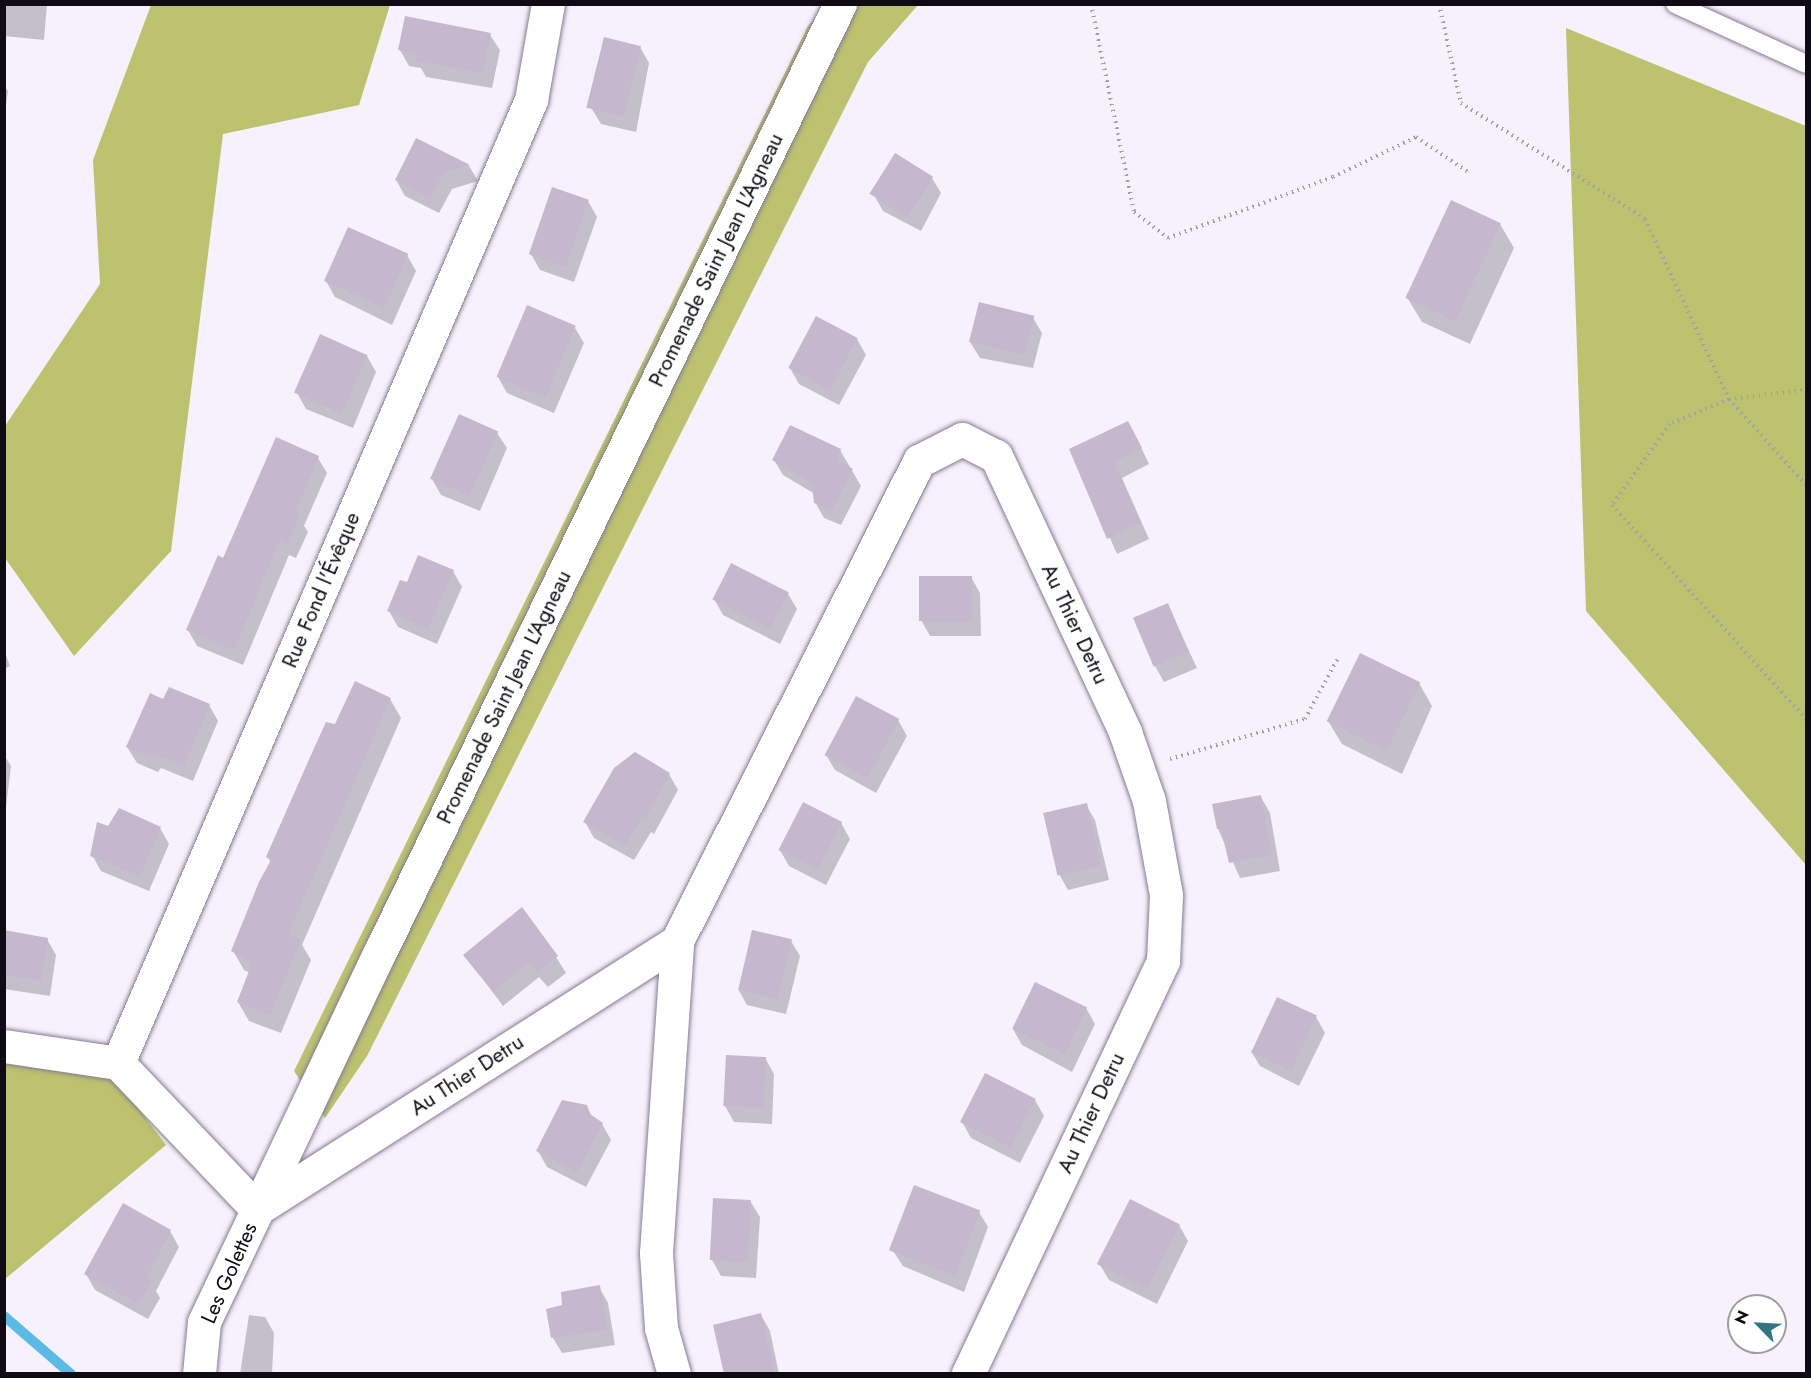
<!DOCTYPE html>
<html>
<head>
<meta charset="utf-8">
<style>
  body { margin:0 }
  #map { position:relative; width:1811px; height:1378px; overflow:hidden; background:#f6f1fc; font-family:Jost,sans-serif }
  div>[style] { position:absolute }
  .forest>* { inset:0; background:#bcc26e }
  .shadow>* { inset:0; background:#0003 }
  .stream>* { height:10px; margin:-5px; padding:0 5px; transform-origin:5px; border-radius:5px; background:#5cbbe4 }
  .building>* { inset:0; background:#c5b7ce; transform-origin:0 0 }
  .path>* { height:4px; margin-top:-2px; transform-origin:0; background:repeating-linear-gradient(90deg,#a39fa9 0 1.5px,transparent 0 6px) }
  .roads { filter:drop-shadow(0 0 2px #857b92) drop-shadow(0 0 2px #857b92) }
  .lane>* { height:18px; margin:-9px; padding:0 9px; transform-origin:9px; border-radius:9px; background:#fff }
  .street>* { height:33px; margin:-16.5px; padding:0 16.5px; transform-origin:16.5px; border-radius:16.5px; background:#fff }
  span { translate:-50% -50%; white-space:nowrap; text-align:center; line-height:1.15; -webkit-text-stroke:4.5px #fff; paint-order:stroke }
  .street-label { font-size:21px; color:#0f0b14 }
  .frame { position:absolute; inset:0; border:6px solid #0f0b14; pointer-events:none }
  .north { position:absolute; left:1727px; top:1294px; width:60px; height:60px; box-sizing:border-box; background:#fff; border:2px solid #9f9da1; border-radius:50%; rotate:294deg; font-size:16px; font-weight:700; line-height:24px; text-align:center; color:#0f0b14 }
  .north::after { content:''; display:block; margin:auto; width:21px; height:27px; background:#317484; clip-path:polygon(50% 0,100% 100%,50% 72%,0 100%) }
</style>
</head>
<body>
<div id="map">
  <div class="forest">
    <i style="clip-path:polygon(151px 5px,390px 5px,359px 105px,223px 134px,171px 551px,74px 656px,5px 558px,5px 426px,100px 284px,93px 160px)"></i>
    <i style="clip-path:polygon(827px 5px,918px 5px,868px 62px,367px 1056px,325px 1118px,294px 1071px,808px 26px)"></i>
    <i style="clip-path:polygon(1566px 28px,1806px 126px,1806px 865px,1586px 611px)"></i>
    <i style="clip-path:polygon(5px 1056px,113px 1075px,166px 1145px,5px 1279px)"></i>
  </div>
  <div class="shadow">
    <i style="clip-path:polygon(4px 4px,47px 4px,44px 40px,4px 36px)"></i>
    <i style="clip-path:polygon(490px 35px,500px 50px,492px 88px,426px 77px,421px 68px,409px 66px,400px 50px)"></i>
    <i style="clip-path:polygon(640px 47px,649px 63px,636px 132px,601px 124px,592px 109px)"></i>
    <i style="clip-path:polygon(4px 85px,8px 91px,4px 120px)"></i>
    <i style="clip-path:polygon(417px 140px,469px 166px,478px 181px,452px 189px,439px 213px,405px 196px,396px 180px)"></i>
    <i style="clip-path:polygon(932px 178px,941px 193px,921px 231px,883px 211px,874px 195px)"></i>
    <i style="clip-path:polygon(588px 201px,597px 217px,574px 282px,540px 270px,531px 254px)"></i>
    <i style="clip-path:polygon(1500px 224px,1514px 248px,1470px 344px,1422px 322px,1408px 299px)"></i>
    <i style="clip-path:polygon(407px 255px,416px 271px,392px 325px,335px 297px,326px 281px)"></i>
    <i style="clip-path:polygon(1033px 318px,1042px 333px,1033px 368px,980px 358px,970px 342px)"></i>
    <i style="clip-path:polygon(575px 328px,584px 343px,554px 413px,507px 393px,498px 377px)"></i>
    <i style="clip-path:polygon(857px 339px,866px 355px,839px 405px,799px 384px,790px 368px)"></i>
    <i style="clip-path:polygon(367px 356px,376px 372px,353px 428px,306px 409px,297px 393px)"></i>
    <i style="clip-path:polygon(460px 416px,497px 433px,507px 448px,480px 511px,441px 495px,432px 479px)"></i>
    <i style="clip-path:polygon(276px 439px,318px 458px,327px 473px,304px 526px,308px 532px,296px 558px,289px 555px,243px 665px,197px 646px,188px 630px,224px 560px)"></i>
    <i style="clip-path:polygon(1137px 439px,1149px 464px,1122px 478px,1149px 539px,1117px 554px,1071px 450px)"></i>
    <i style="clip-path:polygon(840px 450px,861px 486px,841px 525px,824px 518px,815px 502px,815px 494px,783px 475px,774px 460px)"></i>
    <i style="clip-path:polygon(453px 571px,462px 587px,437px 644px,398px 627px,389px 611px,408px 584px)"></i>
    <i style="clip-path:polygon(971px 577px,980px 593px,981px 636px,930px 636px,921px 620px)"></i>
    <i style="clip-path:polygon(788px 594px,797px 609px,780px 644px,723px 615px,714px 599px)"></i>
    <i style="clip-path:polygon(1167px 604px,1197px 668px,1164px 682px,1155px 666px)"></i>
    <i style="clip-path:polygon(4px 650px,10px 666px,4px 669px)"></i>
    <i style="clip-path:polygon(1419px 683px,1432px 706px,1402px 774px,1342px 744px,1328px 721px)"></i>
    <i style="clip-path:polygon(390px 699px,401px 718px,302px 945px,311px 960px,281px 1033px,249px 1021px,238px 1002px,250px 973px,244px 970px,233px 951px,271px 863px,268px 857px,336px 726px)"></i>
    <i style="clip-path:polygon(164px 701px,209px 705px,218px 721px,193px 781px,161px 768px,158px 772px,137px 763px,127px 747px)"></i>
    <i style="clip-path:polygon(898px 720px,907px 736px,876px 793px,835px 770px,826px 755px)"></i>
    <i style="clip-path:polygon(4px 755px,11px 766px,4px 824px)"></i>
    <i style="clip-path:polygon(669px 774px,678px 790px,654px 834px,651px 832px,634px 860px,594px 838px,585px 822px)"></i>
    <i style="clip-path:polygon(1261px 797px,1270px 813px,1280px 871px,1240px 878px,1218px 829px)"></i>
    <i style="clip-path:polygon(1086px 805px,1095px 820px,1109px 880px,1068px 890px,1059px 874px)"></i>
    <i style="clip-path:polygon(841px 823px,850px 839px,826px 885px,789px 866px,780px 850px)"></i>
    <i style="clip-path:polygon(108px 828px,160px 828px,169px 844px,149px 891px,101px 871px,92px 855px)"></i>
    <i style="clip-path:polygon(4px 932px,47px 939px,56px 955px,50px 996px,4px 989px)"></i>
    <i style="clip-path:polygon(791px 941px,800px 956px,786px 1014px,747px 1005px,738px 989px)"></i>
    <i style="clip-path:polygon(465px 955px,556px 957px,566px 973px,548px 987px,539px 977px,503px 1006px)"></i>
    <i style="clip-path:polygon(1086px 1008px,1095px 1024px,1072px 1072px,1022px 1045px,1013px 1029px)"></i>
    <i style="clip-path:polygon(1316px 1017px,1325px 1033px,1299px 1086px,1260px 1066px,1251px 1051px)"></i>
    <i style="clip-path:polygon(765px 1058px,774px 1074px,772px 1124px,734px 1122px,725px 1106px)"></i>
    <i style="clip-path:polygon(1035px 1100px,1044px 1116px,1020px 1163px,971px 1138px,962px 1122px)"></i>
    <i style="clip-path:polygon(586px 1106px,593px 1118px,602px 1124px,611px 1140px,586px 1187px,547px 1167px,538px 1151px)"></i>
    <i style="clip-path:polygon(750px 1201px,760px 1217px,756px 1278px,721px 1276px,712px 1260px)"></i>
    <i style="clip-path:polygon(979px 1212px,988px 1227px,964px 1292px,903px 1266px,893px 1251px)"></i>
    <i style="clip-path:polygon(1179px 1225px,1188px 1241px,1157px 1304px,1109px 1280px,1100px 1265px)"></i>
    <i style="clip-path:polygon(170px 1231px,179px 1247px,156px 1291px,160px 1298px,148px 1319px,95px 1290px,86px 1274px)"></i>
    <i style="clip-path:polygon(599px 1287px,608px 1303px,615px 1345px,562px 1353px,553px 1338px,564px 1306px)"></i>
    <i style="clip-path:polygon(249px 1315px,265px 1317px,274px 1333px,272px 1374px,240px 1374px)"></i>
    <i style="clip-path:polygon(761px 1315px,770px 1331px,779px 1374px,725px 1374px)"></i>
  </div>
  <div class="stream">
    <i style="left:4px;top:1316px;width:89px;rotate:40.9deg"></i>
  </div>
  <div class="building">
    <i style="clip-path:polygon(405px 16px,491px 33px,483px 73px,416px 61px,417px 54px,398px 50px)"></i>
    <i style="left:604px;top:37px;width:38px;height:73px;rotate:14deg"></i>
    <i style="clip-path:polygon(416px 138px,470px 165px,443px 173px,430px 198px,395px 180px)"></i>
    <i style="left:895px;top:153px;width:45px;height:48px;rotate:32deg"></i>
    <i style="left:552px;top:187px;width:39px;height:71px;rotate:19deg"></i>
    <i style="left:1451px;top:200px;width:55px;height:108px;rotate:25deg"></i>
    <i style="left:348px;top:227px;width:66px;height:59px;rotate:24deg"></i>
    <i style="left:979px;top:302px;width:57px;height:41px;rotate:14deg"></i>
    <i style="left:527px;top:305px;width:53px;height:78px;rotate:23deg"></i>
    <i style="left:816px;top:316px;width:47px;height:59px;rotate:28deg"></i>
    <i style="left:320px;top:334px;width:52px;height:64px;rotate:24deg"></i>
    <i style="left:459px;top:414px;width:43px;height:71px;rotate:24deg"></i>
    <i style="clip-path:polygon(1128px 421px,1142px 448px,1114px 462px,1141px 523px,1107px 539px,1069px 449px)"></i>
    <i style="clip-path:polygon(790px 425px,841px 449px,837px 460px,853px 469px,832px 510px,814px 503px,812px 483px,772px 460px)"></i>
    <i style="clip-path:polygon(276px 437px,319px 456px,295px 513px,300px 515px,287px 544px,280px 540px,234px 650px,186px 630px,218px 555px,223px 558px)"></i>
    <i style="clip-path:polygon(418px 555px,454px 570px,428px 629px,387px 611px,400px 580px,407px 582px)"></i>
    <i style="left:731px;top:563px;width:65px;height:41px;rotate:27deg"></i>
    <i style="left:919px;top:576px;width:53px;height:45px"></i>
    <i style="left:1168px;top:603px;width:53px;height:38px;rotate:67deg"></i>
    <i style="left:1360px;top:653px;width:67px;height:76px;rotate:26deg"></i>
    <i style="clip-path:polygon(355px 681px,391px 698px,288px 935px,301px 940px,270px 1015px,237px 1002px,252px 963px,231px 951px,259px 882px,271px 860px,266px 857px,315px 746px,326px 722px,335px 724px)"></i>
    <i style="clip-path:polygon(169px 687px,210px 704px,184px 766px,152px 753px,149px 757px,126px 747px,150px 693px,163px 699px)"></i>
    <i style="left:856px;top:696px;width:49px;height:67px;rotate:28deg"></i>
    <i style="clip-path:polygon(635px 752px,670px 773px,645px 819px,642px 817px,625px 846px,583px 822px,614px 768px)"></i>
    <i style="clip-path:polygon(1261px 795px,1272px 855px,1229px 863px,1221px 829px,1217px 829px,1212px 804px)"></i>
    <i style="left:803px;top:802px;width:44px;height:54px;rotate:27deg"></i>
    <i style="left:1087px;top:803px;width:64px;height:45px;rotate:77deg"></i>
    <i style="clip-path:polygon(119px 808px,161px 827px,140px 876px,90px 856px,97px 822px,108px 826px)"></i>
    <i style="clip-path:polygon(522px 907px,558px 956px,538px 972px,529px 962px,493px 992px,463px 955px)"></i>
    <i style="clip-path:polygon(4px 930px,48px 938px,41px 981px,4px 975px)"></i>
    <i style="left:752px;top:930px;width:41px;height:61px;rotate:13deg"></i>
    <i style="left:1035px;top:982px;width:58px;height:52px;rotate:26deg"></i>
    <i style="left:1277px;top:997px;width:44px;height:61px;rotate:25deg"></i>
    <i style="left:726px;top:1055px;width:40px;height:51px;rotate:3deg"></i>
    <i style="left:985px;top:1073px;width:57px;height:55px;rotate:27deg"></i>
    <i style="clip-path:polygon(562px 1100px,587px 1105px,590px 1114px,603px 1123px,577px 1172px,536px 1151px)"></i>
    <i style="left:914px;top:1185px;width:71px;height:70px;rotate:21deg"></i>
    <i style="left:713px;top:1198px;width:38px;height:62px;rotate:3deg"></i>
    <i style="left:1130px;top:1199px;width:56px;height:73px;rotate:27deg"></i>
    <i style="clip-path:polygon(123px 1203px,171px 1230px,147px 1277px,152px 1281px,138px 1304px,84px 1274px)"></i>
    <i style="clip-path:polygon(600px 1285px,607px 1330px,551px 1338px,546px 1309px,562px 1305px,561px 1292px)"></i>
    <i style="clip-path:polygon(761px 1313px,775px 1374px,724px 1374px,713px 1325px)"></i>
  </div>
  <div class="path">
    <i style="left:1091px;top:4px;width:212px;rotate:78.3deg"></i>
    <i style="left:1134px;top:212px;width:43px;rotate:37.4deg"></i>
    <i style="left:1168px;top:238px;width:176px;rotate:-20.3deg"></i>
    <i style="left:1333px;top:177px;width:92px;rotate:-25.7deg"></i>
    <i style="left:1416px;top:137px;width:63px;rotate:33.9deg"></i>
    <i style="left:1439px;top:4px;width:101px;rotate:77.5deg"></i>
    <i style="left:1461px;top:103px;width:218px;rotate:32.2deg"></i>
    <i style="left:1645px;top:219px;width:199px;rotate:65deg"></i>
    <i style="left:1729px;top:399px;width:78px;rotate:-6.7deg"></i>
    <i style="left:1806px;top:485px;width:115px;rotate:-131.8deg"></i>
    <i style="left:1729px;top:399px;width:64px;rotate:157deg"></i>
    <i style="left:1670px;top:424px;width:100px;rotate:125.6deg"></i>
    <i style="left:1612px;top:505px;width:289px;rotate:47.8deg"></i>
    <i style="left:1170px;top:759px;width:141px;rotate:-16.5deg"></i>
    <i style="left:1305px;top:719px;width:72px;rotate:-61.6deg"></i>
  </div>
  <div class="roads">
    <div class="lane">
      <i style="left:1675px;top:4px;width:144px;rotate:24.6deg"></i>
    </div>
    <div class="street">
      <i style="left:4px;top:1046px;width:115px;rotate:8.5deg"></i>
      <i style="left:118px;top:1063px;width:1048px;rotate:-66.79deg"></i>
      <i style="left:531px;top:100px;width:97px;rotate:-80deg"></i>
      <i style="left:118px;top:1063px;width:202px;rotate:46.4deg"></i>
      <i style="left:257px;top:1209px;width:498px;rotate:-32.5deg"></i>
      <i style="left:199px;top:1374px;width:52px;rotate:-84.5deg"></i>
      <i style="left:204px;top:1322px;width:410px;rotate:-64.6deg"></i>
      <i style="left:380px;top:952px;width:1054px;rotate:-64.12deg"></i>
      <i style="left:674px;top:1374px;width:48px;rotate:-105.8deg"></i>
      <i style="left:661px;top:1328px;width:75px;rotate:-93.8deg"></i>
      <i style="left:656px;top:1253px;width:313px;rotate:-86.1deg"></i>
      <i style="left:677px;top:941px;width:538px;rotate:-63.24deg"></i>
      <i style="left:919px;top:461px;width:48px;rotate:-27.1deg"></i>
      <i style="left:962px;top:439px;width:38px;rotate:27deg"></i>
      <i style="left:996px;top:456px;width:305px;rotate:64.9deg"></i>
      <i style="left:1125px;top:732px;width:73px;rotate:70.8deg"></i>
      <i style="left:1149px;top:801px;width:96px;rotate:79.7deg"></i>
      <i style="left:1166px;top:895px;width:66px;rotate:92.6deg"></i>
      <i style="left:1163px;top:961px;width:457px;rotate:115.3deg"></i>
    </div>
  </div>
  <div class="street-label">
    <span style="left:716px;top:260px;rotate:-64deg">Promenade Saint Jean L'Agneau</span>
    <span style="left:321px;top:590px;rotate:-67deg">Rue Fond l'Évêque</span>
    <span style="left:1075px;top:624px;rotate:65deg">Au Thier Detru</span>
    <span style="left:504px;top:697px;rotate:-64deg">Promenade Saint Jean L'Agneau</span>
    <span style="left:467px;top:1075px;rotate:-33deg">Au Thier Detru</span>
    <span style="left:1091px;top:1113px;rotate:-65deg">Au Thier Detru</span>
    <span style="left:229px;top:1273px;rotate:-66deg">Les Golettes</span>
  </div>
  <div class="frame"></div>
  <div class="north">N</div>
</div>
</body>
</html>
